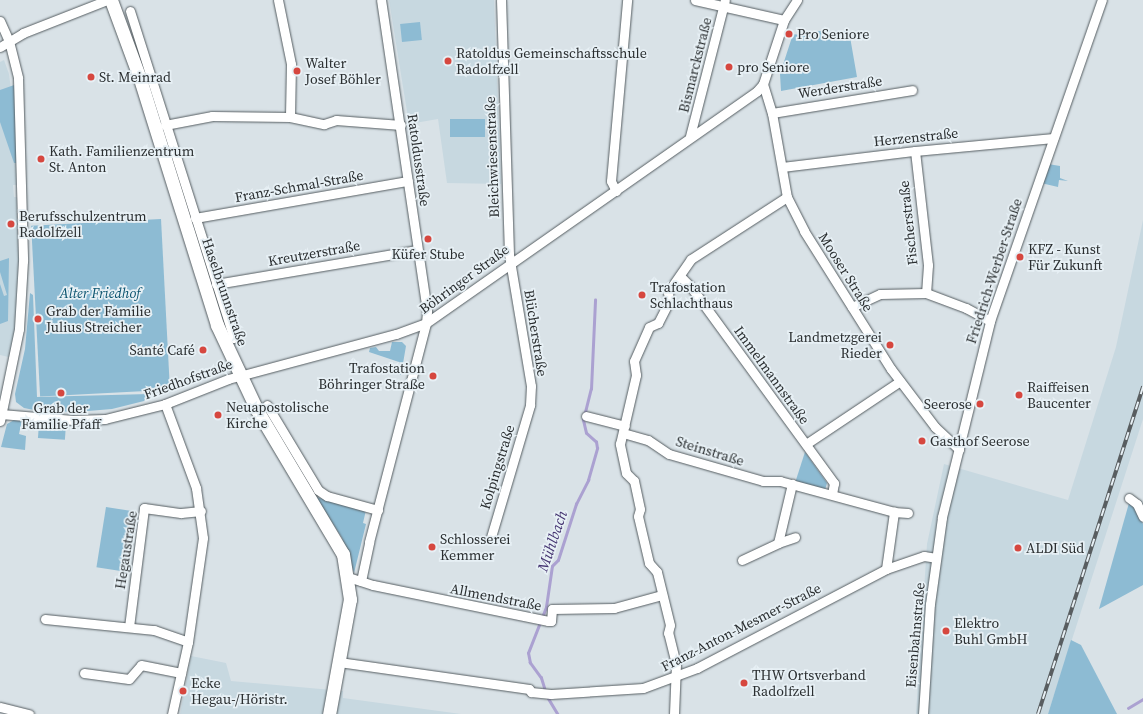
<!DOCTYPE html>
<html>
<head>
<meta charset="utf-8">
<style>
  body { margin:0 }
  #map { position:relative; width:1143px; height:714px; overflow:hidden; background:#d9e2e7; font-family:"Source Serif 4",serif }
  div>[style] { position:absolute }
  .built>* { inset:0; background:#c7d8e0 }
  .green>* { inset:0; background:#8dbbd3; transform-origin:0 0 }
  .stream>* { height:2.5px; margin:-1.25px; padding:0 1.25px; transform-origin:1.25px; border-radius:1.25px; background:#aba1d1 }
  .roads { filter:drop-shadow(0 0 1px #555d61) drop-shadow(0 0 1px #555d61) }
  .minor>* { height:9px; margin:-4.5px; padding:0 4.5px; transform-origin:4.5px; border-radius:4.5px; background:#fff }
  .secondary>* { height:13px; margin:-6.5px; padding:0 6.5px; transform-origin:6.5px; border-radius:6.5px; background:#fff }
  .rail>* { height:4px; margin-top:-2px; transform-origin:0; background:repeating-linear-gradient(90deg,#e7f0f5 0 8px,#585d60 0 16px); box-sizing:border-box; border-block:1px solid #585d60 }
  .dots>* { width:11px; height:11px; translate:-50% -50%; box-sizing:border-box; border:2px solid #e7f0f5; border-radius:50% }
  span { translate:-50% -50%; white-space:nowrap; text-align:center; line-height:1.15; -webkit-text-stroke:3.5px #e7f0f5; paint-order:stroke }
  .poi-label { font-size:14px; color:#2a2e30 }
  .left { translate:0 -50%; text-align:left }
  .right { translate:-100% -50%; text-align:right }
  .street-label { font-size:14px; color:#2a2e30 }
  .park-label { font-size:14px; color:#09526e; font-style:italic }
  .water-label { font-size:15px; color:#453571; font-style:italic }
</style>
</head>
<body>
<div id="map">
  <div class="built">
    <i style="clip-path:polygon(389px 0,494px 0,501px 184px,447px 183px,438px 119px,409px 124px)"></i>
    <i style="clip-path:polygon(4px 60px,9px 74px,16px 128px,21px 185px,13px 185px,14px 197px,21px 197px,23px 261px,13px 358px,0 355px,0 62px)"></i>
    <i style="clip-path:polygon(1143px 220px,1143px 419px,1048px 714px,916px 714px,927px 544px,944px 464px,1068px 500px,1116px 347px)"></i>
    <i style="clip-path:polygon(191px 656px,226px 663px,231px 681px,343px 691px,343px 698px,461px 714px,180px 714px)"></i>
  </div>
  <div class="green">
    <i style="left:420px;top:22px;width:18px;height:20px;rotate:84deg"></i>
    <i style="clip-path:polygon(809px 31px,849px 31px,857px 77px,781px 91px,780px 74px,793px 34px,806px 36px)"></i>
    <i style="clip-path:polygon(17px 84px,19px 163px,14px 163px,0 122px,0 90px)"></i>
    <i style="left:485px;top:119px;width:18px;height:35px;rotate:90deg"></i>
    <i style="clip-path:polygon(1048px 164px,1060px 166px,1060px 178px,1068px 181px,1059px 180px,1058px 187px,1041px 183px)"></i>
    <i style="left:161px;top:219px;width:171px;height:130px;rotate:87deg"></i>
    <i style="clip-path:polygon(9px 258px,8px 321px,0 324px,0 284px,4px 296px,7px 295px,0 272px,0 261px)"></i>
    <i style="clip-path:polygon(30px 293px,33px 295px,37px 397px,149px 394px,144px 401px,112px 409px,76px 412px,34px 410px,24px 408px,16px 402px,15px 394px,25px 349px)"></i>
    <i style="clip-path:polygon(392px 342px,402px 342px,406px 346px,401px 375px,399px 374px,402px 363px,369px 352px,370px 348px,376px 347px,379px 351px,390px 351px)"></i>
    <i style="clip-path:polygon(16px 419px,22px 420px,19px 434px,26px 436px,25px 450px,1px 447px,7px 424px)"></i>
    <i style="left:39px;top:423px;width:27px;height:15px;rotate:4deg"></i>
    <i style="clip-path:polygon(805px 452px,827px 483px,825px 490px,795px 483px)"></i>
    <i style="clip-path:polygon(316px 497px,366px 510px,363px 523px,366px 524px,354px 573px,342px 538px)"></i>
    <i style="clip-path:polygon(1129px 503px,1134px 505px,1143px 524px,1143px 585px,1099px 609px)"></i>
    <i style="left:106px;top:507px;width:31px;height:61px;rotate:9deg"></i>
    <i style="clip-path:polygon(1071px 640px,1081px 645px,1117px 714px,1048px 714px)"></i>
  </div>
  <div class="stream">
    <i style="left:545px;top:691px;width:14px;rotate:-107deg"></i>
    <i style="left:541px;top:678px;width:19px;rotate:-126deg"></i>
    <i style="left:530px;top:663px;width:10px;rotate:-101deg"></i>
    <i style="left:528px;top:653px;width:49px;rotate:-68.6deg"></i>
    <i style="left:546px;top:607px;width:41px;rotate:-81.7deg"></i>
    <i style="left:552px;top:566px;width:8px;rotate:-45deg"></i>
    <i style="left:558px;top:560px;width:59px;rotate:-72.2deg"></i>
    <i style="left:576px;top:504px;width:27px;rotate:-63deg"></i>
    <i style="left:588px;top:480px;width:33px;rotate:-74deg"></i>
    <i style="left:597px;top:448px;width:6px;rotate:-99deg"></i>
    <i style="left:596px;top:442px;width:13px;rotate:-138deg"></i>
    <i style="left:586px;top:433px;width:13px;rotate:-103deg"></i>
    <i style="left:583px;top:420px;width:32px;rotate:-76deg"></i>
    <i style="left:591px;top:389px;width:89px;rotate:-87.4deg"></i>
    <i style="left:547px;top:696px;width:21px;rotate:59deg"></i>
    <i style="left:1128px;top:708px;width:17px;rotate:-31deg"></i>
  </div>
  <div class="roads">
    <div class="minor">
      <i style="left:278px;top:0;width:65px;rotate:78.5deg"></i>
      <i style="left:291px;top:64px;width:53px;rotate:91.1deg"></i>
      <i style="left:695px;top:0;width:91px;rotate:12.7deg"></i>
      <i style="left:130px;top:11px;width:343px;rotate:72.4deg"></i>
      <i style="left:0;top:21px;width:22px;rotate:66deg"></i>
      <i style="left:9px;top:41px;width:38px;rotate:76deg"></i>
      <i style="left:18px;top:78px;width:183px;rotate:88.4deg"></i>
      <i style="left:23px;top:261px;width:68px;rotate:93.4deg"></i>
      <i style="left:19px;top:329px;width:94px;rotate:101.7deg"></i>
      <i style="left:0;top:47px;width:27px;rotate:-31deg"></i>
      <i style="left:23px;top:33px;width:90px;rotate:-21.4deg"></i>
      <i style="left:763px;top:84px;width:30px;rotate:73deg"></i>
      <i style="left:772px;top:113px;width:85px;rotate:79.9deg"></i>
      <i style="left:787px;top:197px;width:38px;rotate:63deg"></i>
      <i style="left:804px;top:231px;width:163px;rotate:57.8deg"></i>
      <i style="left:891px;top:369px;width:73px;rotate:52.8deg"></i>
      <i style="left:935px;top:427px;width:33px;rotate:43deg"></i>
      <i style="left:772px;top:113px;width:142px;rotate:-9.3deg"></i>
      <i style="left:165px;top:125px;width:48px;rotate:-10.8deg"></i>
      <i style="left:212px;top:116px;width:78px;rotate:0.7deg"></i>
      <i style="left:290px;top:117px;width:35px;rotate:12deg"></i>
      <i style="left:324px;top:124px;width:13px;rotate:-18deg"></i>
      <i style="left:336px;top:120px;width:65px;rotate:4.4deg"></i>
      <i style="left:690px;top:136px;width:140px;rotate:-75.6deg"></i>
      <i style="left:915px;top:151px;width:115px;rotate:83.5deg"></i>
      <i style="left:928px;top:265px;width:28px;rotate:94deg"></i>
      <i style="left:782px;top:167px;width:134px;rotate:-6.9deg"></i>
      <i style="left:915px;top:151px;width:139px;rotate:-5.4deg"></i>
      <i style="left:616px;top:191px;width:11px;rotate:-117deg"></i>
      <i style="left:611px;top:181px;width:182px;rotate:-84.9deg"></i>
      <i style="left:195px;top:218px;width:216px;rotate:-9.9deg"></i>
      <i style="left:680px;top:276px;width:16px;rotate:45deg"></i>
      <i style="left:691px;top:287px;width:243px;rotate:53.9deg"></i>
      <i style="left:834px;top:483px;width:11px;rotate:100deg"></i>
      <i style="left:216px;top:284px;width:204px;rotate:-9.6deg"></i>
      <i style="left:852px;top:307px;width:31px;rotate:-25deg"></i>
      <i style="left:880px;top:294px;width:46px;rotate:-1.2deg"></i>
      <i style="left:926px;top:293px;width:43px;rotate:20.6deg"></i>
      <i style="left:966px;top:308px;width:27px;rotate:28deg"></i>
      <i style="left:165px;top:404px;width:90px;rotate:69.7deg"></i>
      <i style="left:196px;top:488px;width:50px;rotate:82deg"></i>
      <i style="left:203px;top:538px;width:105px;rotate:98.2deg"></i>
      <i style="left:188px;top:642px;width:74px;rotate:102.5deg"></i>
      <i style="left:267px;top:405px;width:99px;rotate:59deg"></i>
      <i style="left:318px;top:490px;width:11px;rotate:34deg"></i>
      <i style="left:327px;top:496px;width:53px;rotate:15.4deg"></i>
      <i style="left:1px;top:414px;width:72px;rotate:4.8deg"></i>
      <i style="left:73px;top:420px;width:32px;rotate:-2deg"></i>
      <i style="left:105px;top:419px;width:62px;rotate:-14deg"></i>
      <i style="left:165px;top:404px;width:68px;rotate:-21.6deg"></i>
      <i style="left:228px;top:379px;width:174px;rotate:-15deg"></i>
      <i style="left:396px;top:334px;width:32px;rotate:-20deg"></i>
      <i style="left:426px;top:323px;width:404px;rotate:-35deg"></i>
      <i style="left:757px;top:91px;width:9px;rotate:-49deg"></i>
      <i style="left:763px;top:84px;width:67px;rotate:-71.8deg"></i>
      <i style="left:784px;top:20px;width:24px;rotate:-57deg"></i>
      <i style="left:586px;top:416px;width:40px;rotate:14.4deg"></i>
      <i style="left:623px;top:433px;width:26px;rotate:16deg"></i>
      <i style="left:648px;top:440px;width:25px;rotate:34deg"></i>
      <i style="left:669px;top:454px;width:98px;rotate:16deg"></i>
      <i style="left:763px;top:481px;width:17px"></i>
      <i style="left:780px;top:481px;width:118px;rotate:15.2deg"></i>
      <i style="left:894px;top:512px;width:14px;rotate:4deg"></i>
      <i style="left:806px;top:444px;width:113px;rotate:-33.8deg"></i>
      <i style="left:1129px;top:498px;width:10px;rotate:37deg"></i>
      <i style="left:1137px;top:504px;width:14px;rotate:65deg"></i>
      <i style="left:491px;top:537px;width:138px;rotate:-73.5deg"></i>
      <i style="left:530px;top:405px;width:19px;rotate:-87deg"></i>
      <i style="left:531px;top:386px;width:134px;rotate:-99.5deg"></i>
      <i style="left:509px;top:254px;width:254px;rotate:-91.8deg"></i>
      <i style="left:778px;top:543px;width:18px;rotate:-19deg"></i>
      <i style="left:742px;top:560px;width:40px;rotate:-25deg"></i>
      <i style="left:778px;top:543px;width:61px;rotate:-76.7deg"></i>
      <i style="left:886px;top:569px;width:58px;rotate:-82deg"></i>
      <i style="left:348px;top:577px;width:26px;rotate:18deg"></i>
      <i style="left:373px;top:585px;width:179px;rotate:11.6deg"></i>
      <i style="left:548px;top:621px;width:3px"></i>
      <i style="left:551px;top:621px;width:12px;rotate:-85deg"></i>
      <i style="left:552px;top:609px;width:62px;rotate:-0.9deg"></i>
      <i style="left:614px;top:608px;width:50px;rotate:-15.2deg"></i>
      <i style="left:361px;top:581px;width:40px;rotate:-78deg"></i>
      <i style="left:369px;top:542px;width:226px;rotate:-75.4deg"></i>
      <i style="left:426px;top:323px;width:12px;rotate:-85deg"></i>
      <i style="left:427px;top:311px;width:314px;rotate:-98.4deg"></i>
      <i style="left:45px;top:619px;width:110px;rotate:5.8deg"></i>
      <i style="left:154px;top:630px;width:36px;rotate:19deg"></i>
      <i style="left:129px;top:627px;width:120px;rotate:-82.8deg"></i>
      <i style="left:144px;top:508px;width:37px;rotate:8deg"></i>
      <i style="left:181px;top:513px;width:20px;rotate:-6deg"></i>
      <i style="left:339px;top:662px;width:192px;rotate:8.1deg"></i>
      <i style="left:529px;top:689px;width:4px;rotate:56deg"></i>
      <i style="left:531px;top:692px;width:20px;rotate:6deg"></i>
      <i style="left:551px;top:694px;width:92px;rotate:-3.7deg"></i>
      <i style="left:643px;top:688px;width:58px;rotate:-20.3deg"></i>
      <i style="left:697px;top:668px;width:213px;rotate:-27.6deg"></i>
      <i style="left:886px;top:569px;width:40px;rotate:-18.9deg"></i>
      <i style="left:924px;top:556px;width:12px;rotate:9deg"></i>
      <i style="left:84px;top:673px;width:45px;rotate:7.6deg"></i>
      <i style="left:129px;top:679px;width:18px;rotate:-49deg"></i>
      <i style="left:141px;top:665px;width:41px;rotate:11.3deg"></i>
      <i style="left:0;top:707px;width:30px;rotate:14deg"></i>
      <i style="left:674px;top:714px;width:50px;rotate:-87.7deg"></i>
      <i style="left:676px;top:664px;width:32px;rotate:-104deg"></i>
      <i style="left:668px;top:633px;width:8px;rotate:-76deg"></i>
      <i style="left:670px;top:625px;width:55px;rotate:-103.8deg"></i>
      <i style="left:657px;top:572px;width:12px;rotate:-132deg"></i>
      <i style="left:649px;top:563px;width:48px;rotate:-103.2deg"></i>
      <i style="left:638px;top:516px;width:7px;rotate:-74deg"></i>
      <i style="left:640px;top:509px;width:29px;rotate:-102deg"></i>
      <i style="left:634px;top:481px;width:11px;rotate:-135deg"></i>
      <i style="left:626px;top:473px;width:30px;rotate:-102deg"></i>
      <i style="left:620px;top:444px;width:71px;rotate:-76.9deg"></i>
      <i style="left:636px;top:375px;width:14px;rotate:-98deg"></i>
      <i style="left:634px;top:361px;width:37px;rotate:-66deg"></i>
      <i style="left:649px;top:327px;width:10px;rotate:-24deg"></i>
      <i style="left:658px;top:323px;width:25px;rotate:-63deg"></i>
      <i style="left:669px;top:301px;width:9px;rotate:-96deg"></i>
      <i style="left:668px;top:292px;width:40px;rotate:-55.1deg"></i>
      <i style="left:691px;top:259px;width:114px;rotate:-32.9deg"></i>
      <i style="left:923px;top:714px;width:110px;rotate:-86.4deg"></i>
      <i style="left:930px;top:604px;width:88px;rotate:-82.1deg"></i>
      <i style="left:942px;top:517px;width:202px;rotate:-76.2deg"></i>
      <i style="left:990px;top:321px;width:340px;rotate:-70.8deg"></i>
    </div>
    <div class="secondary">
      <i style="left:111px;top:0;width:84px;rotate:69.8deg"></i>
      <i style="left:140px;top:79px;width:258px;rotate:72.6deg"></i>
      <i style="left:217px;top:325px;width:94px;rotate:64.8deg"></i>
      <i style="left:257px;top:410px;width:168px;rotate:59.2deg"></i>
      <i style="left:343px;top:554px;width:46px;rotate:81.2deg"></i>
      <i style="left:350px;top:599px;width:117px;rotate:100.3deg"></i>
    </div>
  </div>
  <div class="rail">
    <i style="left:1038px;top:714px;width:344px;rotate:-72.2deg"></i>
  </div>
  <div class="dots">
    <i style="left:789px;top:34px;background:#d6473f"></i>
    <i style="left:448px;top:61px;background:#d6473f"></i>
    <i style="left:729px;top:67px;background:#d6473f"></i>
    <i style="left:297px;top:71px;background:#d6473f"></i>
    <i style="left:91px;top:77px;background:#d6473f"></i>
    <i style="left:41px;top:159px;background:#d6473f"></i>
    <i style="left:11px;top:224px;background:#d6473f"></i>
    <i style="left:428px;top:239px;background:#d6473f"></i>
    <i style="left:1020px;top:257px;background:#d6473f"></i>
    <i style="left:642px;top:295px;background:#d6473f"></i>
    <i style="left:38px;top:319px;background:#d6473f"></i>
    <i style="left:890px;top:345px;background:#d6473f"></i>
    <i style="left:203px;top:350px;background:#d6473f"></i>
    <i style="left:433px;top:376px;background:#d6473f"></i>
    <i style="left:61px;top:393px;background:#d6473f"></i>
    <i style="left:1019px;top:395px;background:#d6473f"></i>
    <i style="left:980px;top:404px;background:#d6473f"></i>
    <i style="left:218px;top:415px;background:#d6473f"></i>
    <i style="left:922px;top:441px;background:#d6473f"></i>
    <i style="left:432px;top:547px;background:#d6473f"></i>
    <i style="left:1018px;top:548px;background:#d6473f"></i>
    <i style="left:946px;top:631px;background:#d6473f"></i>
    <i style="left:744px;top:683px;background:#d6473f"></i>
    <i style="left:183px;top:691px;background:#d6473f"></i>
  </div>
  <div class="poi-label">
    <span class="left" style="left:797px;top:34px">Pro Seniore</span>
    <span class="left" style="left:456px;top:61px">Ratoldus Gemeinschaftsschule<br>Radolfzell</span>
    <span class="left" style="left:305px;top:71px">Walter<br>Josef Böhler</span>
    <span class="left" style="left:737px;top:67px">pro Seniore</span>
    <span class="left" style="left:99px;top:77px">St. Meinrad</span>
    <span class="left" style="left:49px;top:159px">Kath. Familienzentrum<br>St. Anton</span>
    <span class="left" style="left:19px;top:224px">Berufsschulzentrum<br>Radolfzell</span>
    <span class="left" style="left:1028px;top:257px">KFZ - Kunst<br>Für Zukunft</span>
    <span style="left:428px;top:254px">Küfer Stube</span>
    <span class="left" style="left:650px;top:295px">Trafostation<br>Schlachthaus</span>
    <span class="left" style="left:46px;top:319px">Grab der Familie<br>Julius Streicher</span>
    <span class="right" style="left:882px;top:345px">Landmetzgerei<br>Rieder</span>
    <span class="right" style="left:195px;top:350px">Santé Café</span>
    <span class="right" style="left:425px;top:376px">Trafostation<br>Böhringer Straße</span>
    <span class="left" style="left:1027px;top:395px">Raiffeisen<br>Baucenter</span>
    <span class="right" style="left:972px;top:404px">Seerose</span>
    <span class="left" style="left:226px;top:415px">Neuapostolische<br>Kirche</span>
    <span style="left:61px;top:416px">Grab der<br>Familie Pfaff</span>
    <span class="left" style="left:930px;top:441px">Gasthof Seerose</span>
    <span class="left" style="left:440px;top:547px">Schlosserei<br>Kemmer</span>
    <span class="left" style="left:1026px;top:548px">ALDI Süd</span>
    <span class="left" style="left:954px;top:631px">Elektro<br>Buhl GmbH</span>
    <span class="left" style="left:752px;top:683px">THW Ortsverband<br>Radolfzell</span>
    <span class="left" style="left:191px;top:691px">Ecke<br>Hegau-/Höristr.</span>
  </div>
  <div class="street-label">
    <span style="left:695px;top:65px;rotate:-76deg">Bismarckstraße</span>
    <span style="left:840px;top:87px;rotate:-9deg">Werderstraße</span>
    <span style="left:916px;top:137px;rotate:-6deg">Herzenstraße</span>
    <span style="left:492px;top:157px;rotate:-92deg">Bleichwiesenstraße</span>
    <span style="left:419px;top:160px;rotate:82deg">Ratoldusstraße</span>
    <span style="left:299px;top:186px;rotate:-10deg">Franz-Schmal-Straße</span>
    <span style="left:908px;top:223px;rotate:-96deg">Fischerstraße</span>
    <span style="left:314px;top:253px;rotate:-10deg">Kreutzerstraße</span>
    <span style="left:994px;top:271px;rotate:-72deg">Friedrich-Werber-Straße</span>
    <span style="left:846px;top:272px;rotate:58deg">Mooser Straße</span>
    <span style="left:464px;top:279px;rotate:-36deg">Böhringer Straße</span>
    <span style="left:225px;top:292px;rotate:71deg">Haselbrunnstraße</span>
    <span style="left:536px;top:333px;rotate:81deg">Blücherstraße</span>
    <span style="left:772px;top:375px;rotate:54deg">Immelmannstraße</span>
    <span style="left:188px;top:379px;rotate:-20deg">Friedhofstraße</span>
    <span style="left:710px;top:451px;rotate:17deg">Steinstraße</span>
    <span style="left:497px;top:467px;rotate:-73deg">Kolpingstraße</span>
    <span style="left:126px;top:550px;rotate:-81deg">Hegaustraße</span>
    <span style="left:496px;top:597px;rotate:11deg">Allmendstraße</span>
    <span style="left:741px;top:627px;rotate:-27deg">Franz-Anton-Mesmer-Straße</span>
    <span style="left:915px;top:635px;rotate:-85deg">Eisenbahnstraße</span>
  </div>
  <div class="park-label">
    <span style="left:100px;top:293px">Alter Friedhof</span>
  </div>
  <div class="water-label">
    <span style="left:552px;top:541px;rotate:-71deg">Mühlbach</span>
  </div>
</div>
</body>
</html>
